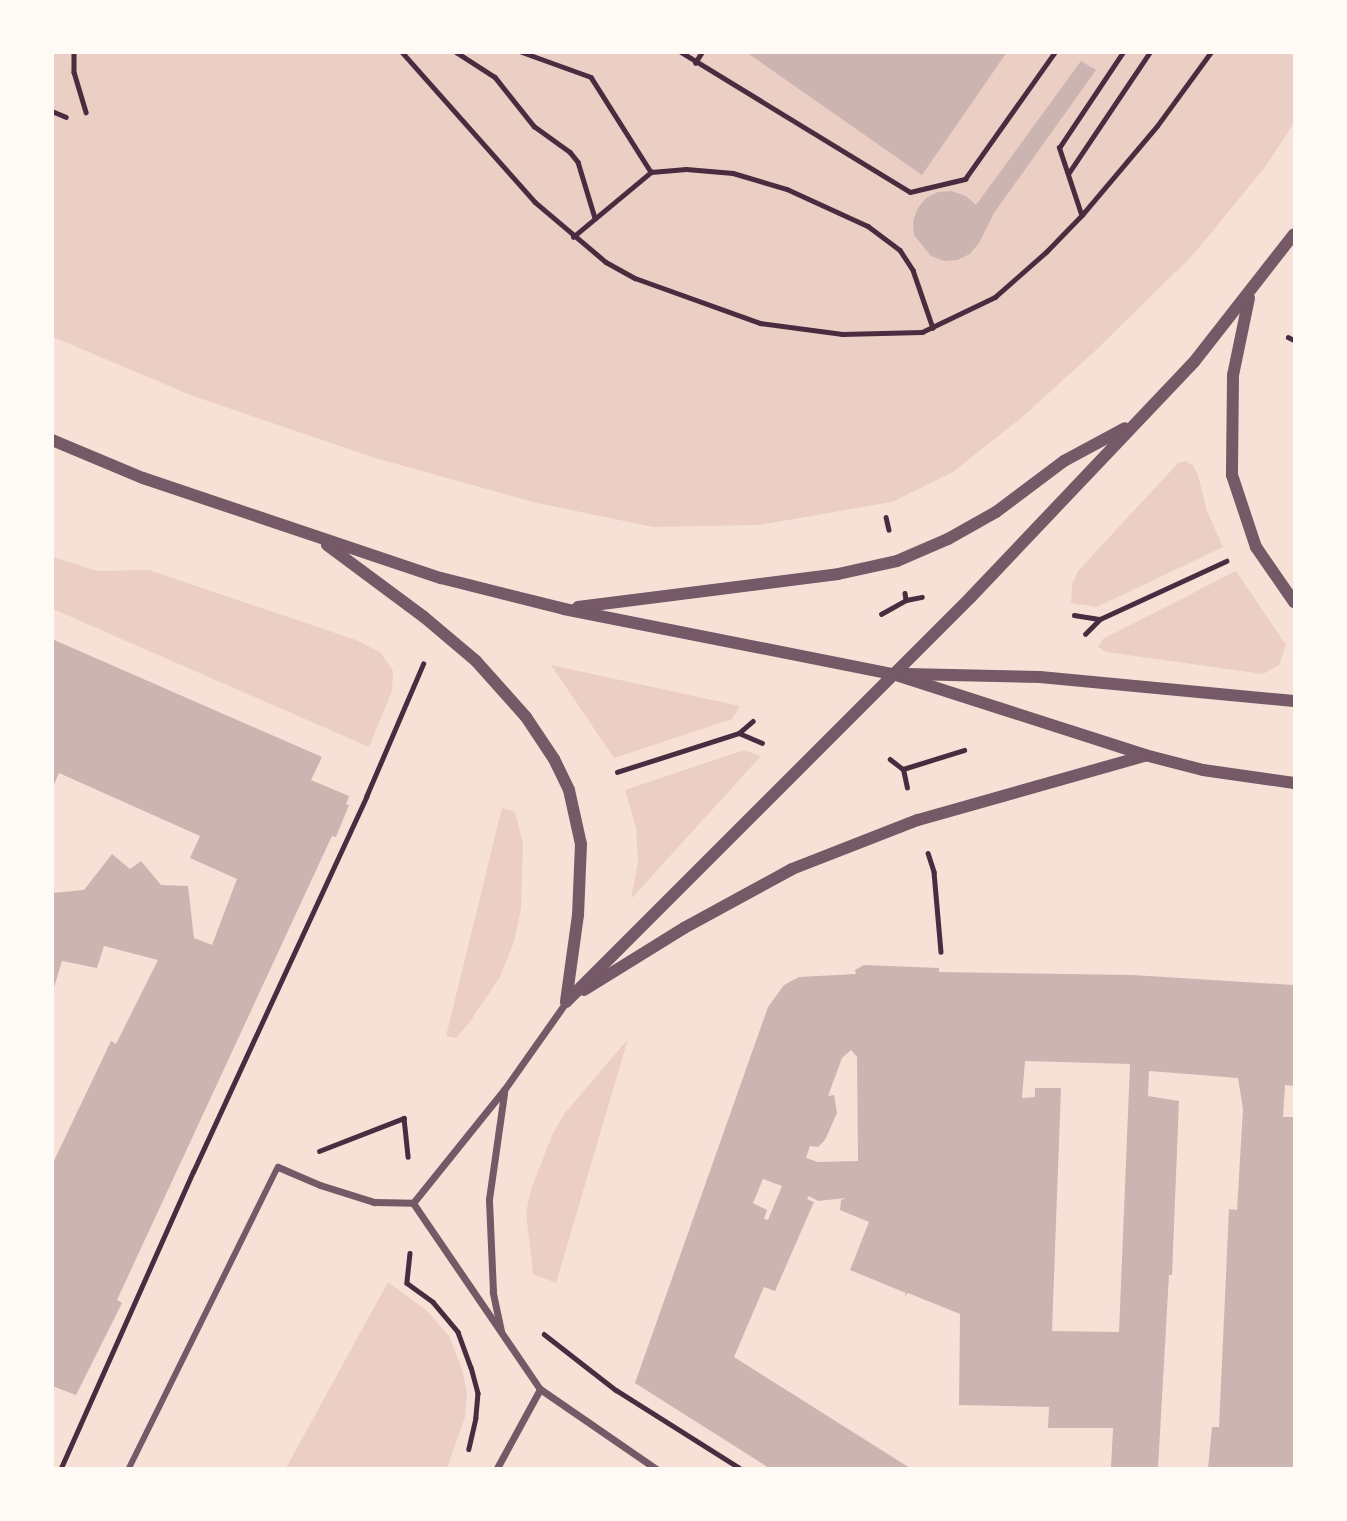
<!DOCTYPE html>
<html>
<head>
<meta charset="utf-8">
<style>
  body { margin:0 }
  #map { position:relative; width:1347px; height:1521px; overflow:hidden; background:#f7e1d7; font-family:"Open Sans",sans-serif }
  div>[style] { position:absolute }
  .green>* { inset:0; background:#ebcfc5 }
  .building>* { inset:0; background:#ccb4b1 }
  .path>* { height:4.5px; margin:-2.25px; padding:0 2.25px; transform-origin:2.25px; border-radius:2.25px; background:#4a2c40 }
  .pedestrian>* { height:6px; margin:-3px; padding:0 3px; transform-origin:3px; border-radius:3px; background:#755966 }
  .minor>* { height:7px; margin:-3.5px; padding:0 3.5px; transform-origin:3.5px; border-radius:3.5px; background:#755966 }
  .tertiary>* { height:12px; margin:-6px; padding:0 6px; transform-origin:6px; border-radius:6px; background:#755966 }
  span { translate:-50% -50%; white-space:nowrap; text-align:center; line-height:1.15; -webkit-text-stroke:5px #fffaf5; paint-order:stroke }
  .frame { position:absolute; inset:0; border:54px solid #fffaf5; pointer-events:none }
</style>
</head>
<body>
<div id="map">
  <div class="green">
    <i style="clip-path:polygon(52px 53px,1294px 53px,1294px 123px,1265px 167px,1193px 255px,1094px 352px,1020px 419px,953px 472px,892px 502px,759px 525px,653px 527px,537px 503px,375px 458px,193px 396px,53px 337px)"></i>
    <i style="clip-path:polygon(1186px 461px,1193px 465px,1198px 475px,1207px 511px,1223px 547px,1097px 607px,1071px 603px,1072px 584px,1078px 571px,1178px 463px)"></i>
    <i style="clip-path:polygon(53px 557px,97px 571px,149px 570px,356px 640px,381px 653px,393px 671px,392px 691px,369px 747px,53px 609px)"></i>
    <i style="clip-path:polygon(1236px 571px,1286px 645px,1279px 665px,1263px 674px,1106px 652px,1098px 647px,1103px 639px)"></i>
    <i style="clip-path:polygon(551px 665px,740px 706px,732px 719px,614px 758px)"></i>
    <i style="clip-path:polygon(744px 750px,761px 756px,631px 899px,638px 862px,636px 828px,625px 790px)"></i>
    <i style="clip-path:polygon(502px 808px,515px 812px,523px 844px,521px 908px,514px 942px,500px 977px,469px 1023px,456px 1038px,446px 1036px)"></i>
    <i style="clip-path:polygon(628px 1039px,556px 1283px,533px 1274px,526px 1213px,531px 1189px,553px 1133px,565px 1113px)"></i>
    <i style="clip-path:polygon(388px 1282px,427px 1311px,449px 1336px,462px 1369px,467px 1393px,465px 1417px,447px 1468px,286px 1468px)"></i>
  </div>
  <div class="building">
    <i style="clip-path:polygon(746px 52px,1007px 52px,922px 175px)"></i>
    <i style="clip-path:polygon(1081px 61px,1096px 70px,994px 213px,979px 243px,970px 254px,957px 260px,944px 261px,931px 256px,914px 235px,913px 221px,918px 208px,926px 198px,938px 192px,951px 191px,966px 196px,976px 205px)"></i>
    <i style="clip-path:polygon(52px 639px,322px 757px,311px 780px,349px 796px,346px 804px,349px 805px,336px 837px,332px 836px,117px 1300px,122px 1303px,76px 1395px,52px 1386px,52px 1165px,111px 1041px,116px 1044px,158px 960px,104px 946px,97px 968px,62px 961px,52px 994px,52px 893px,84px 890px,112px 854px,130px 869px,141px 861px,161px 885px,188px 886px,194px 938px,212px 945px,237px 879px,190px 858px,200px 836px,59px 773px,52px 789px)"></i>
    <i style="clip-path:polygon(evenodd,864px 965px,939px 968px,939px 972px,1133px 975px,1294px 985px,1294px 1086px,1285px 1085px,1283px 1117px,1294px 1117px,1294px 1468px,1208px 1468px,1212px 1427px,1219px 1427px,1229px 1209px,1237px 1210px,1243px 1109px,1238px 1078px,1149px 1071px,1148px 1096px,1179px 1101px,1172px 1275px,1169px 1275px,1158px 1468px,1111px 1468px,1113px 1428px,1048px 1428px,1049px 1407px,959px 1405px,960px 1314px,908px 1293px,904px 1297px,906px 1293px,850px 1270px,869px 1222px,840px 1210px,841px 1200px,846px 1198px,818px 1201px,809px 1196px,807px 1199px,814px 1202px,775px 1291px,764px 1287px,734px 1357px,910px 1468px,769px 1468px,635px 1383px,768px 1007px,784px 985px,799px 977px,856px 974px,855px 970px,864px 965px,851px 1050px,857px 1057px,858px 1161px,818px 1162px,806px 1158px,810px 1146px,818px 1147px,825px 1140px,837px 1113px,834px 1095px,828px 1096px,842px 1058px,851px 1050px,864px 965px,1025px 1061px,1130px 1064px,1119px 1332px,1052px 1331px,1061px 1088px,1035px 1088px,1035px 1097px,1022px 1098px,1025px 1061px,864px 965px,763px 1179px,782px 1186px,768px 1220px,764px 1219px,767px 1210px,753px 1203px,763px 1179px)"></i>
  </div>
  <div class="path">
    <i style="left:74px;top:52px;width:20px;rotate:90deg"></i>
    <i style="left:74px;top:72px;width:42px;rotate:73.3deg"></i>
    <i style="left:402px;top:52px;width:200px;rotate:48.4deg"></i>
    <i style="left:535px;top:202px;width:93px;rotate:40.2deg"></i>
    <i style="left:606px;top:262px;width:33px;rotate:29deg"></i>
    <i style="left:635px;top:278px;width:133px;rotate:19.8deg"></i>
    <i style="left:760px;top:323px;width:83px;rotate:7.6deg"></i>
    <i style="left:842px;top:334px;width:80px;rotate:-1.4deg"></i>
    <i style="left:922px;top:332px;width:81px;rotate:-25.6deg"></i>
    <i style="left:995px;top:297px;width:68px;rotate:-41.4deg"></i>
    <i style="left:1046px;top:252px;width:52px;rotate:-45.8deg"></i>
    <i style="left:1082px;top:215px;width:116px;rotate:-49.9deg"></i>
    <i style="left:1157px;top:126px;width:92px;rotate:-53.9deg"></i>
    <i style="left:456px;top:52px;width:46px;rotate:32.7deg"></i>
    <i style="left:495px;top:77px;width:63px;rotate:51.5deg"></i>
    <i style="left:534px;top:126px;width:44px;rotate:35.8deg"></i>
    <i style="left:570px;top:152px;width:13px;rotate:51deg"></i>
    <i style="left:578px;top:162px;width:59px;rotate:73.1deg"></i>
    <i style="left:522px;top:52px;width:73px;rotate:19.9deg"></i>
    <i style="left:591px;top:77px;width:112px;rotate:57.7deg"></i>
    <i style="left:681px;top:52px;width:268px;rotate:31.4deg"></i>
    <i style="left:910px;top:192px;width:57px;rotate:-13.3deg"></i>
    <i style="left:965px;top:179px;width:156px;rotate:-54.7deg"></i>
    <i style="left:695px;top:63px;width:13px;rotate:-58deg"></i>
    <i style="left:52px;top:111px;width:15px;rotate:23deg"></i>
    <i style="left:1068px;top:174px;width:147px;rotate:-56.1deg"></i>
    <i style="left:1081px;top:214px;width:70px;rotate:-108.4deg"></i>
    <i style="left:1059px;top:148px;width:115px;rotate:-56.3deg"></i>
    <i style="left:573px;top:237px;width:102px;rotate:-39.8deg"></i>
    <i style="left:651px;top:172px;width:35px;rotate:-5deg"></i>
    <i style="left:686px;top:169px;width:47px;rotate:4.9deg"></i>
    <i style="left:733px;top:173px;width:56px;rotate:16.5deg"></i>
    <i style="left:787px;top:189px;width:89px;rotate:24.6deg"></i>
    <i style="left:868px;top:226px;width:40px;rotate:37deg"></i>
    <i style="left:900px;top:250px;width:24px;rotate:57deg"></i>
    <i style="left:913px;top:270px;width:61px;rotate:71deg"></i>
    <i style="left:1288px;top:337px;width:7px;rotate:27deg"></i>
    <i style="left:886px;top:517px;width:13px;rotate:77deg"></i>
    <i style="left:905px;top:593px;width:7px;rotate:82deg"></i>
    <i style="left:906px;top:600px;width:16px;rotate:-11deg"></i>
    <i style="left:881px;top:614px;width:29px;rotate:-29deg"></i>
    <i style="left:1074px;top:615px;width:25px;rotate:9deg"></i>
    <i style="left:1085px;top:634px;width:21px;rotate:-45deg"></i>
    <i style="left:1100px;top:619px;width:139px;rotate:-24.7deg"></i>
    <i style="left:739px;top:733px;width:18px;rotate:-41deg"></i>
    <i style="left:890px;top:759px;width:16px;rotate:38deg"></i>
    <i style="left:617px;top:772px;width:128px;rotate:-17.7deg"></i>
    <i style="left:739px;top:733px;width:25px;rotate:23deg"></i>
    <i style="left:907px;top:788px;width:19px;rotate:-102deg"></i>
    <i style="left:903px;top:769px;width:64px;rotate:-17.3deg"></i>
    <i style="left:928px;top:853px;width:20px;rotate:72deg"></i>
    <i style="left:934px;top:872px;width:80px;rotate:85deg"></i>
    <i style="left:319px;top:1151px;width:91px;rotate:-21.2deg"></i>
    <i style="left:404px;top:1118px;width:39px;rotate:84deg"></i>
    <i style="left:410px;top:1253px;width:30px;rotate:96deg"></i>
    <i style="left:407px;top:1283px;width:32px;rotate:36deg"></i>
    <i style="left:433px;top:1302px;width:39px;rotate:50deg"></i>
    <i style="left:458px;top:1332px;width:37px;rotate:70deg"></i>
    <i style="left:471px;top:1367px;width:27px;rotate:75deg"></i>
    <i style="left:478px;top:1393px;width:25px;rotate:95deg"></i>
    <i style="left:476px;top:1418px;width:32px;rotate:103deg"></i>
    <i style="left:544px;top:1334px;width:91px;rotate:37.9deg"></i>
    <i style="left:616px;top:1390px;width:146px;rotate:32.2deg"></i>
    <i style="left:61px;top:1468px;width:324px;rotate:-66deg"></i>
    <i style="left:193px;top:1172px;width:413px;rotate:-65.2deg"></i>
    <i style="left:366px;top:797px;width:145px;rotate:-66.8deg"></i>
  </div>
  <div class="pedestrian">
    <i style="left:129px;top:1468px;width:336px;rotate:-63.7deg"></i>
  </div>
  <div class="minor">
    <i style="left:278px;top:1167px;width:46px;rotate:23.2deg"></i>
    <i style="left:320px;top:1185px;width:57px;rotate:17.5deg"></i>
    <i style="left:374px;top:1202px;width:39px;rotate:1deg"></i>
    <i style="left:413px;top:1203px;width:225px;rotate:55.7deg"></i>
    <i style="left:540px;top:1389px;width:140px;rotate:34.5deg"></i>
    <i style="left:413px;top:1203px;width:145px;rotate:-51.2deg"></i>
    <i style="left:504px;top:1090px;width:108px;rotate:-54.8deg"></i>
    <i style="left:501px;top:1331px;width:40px;rotate:-102deg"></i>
    <i style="left:493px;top:1292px;width:93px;rotate:-92.5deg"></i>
    <i style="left:489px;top:1199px;width:107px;rotate:-81.9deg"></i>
    <i style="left:497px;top:1468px;width:90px;rotate:-61.4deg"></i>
  </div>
  <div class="tertiary">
    <i style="left:1249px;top:298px;width:79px;rotate:101.7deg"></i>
    <i style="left:1233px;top:375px;width:100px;rotate:90.6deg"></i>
    <i style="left:1232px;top:475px;width:76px;rotate:71.6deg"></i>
    <i style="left:1256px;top:547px;width:67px;rotate:55.4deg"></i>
    <i style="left:52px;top:440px;width:99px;rotate:22.7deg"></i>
    <i style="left:143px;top:478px;width:314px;rotate:18.6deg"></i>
    <i style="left:441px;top:578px;width:127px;rotate:14.1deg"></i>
    <i style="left:564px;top:609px;width:335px;rotate:11.2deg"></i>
    <i style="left:893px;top:674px;width:265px;rotate:17.8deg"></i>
    <i style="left:1145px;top:755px;width:60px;rotate:14.5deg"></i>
    <i style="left:1203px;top:770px;width:92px;rotate:8.1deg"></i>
    <i style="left:327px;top:545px;width:121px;rotate:36.6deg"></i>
    <i style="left:424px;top:617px;width:68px;rotate:40.2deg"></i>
    <i style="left:476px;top:661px;width:75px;rotate:48.2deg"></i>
    <i style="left:526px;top:717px;width:50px;rotate:56.3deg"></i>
    <i style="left:554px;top:759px;width:34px;rotate:64deg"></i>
    <i style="left:569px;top:790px;width:55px;rotate:77.5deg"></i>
    <i style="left:581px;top:844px;width:71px;rotate:92.4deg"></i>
    <i style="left:578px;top:915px;width:87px;rotate:97.9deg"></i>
    <i style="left:578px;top:607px;width:262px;rotate:-7.2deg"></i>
    <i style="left:838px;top:574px;width:60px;rotate:-12.4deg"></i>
    <i style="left:897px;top:561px;width:56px;rotate:-23.3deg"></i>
    <i style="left:948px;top:539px;width:55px;rotate:-29.4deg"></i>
    <i style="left:996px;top:512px;width:85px;rotate:-36.9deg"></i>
    <i style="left:1064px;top:461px;width:69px;rotate:-28.4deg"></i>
    <i style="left:907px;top:674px;width:133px;rotate:1.3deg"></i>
    <i style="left:1040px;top:677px;width:255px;rotate:5.4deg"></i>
    <i style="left:584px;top:990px;width:118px;rotate:-31.8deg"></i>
    <i style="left:684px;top:928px;width:123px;rotate:-28.6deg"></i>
    <i style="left:792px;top:869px;width:135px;rotate:-21.3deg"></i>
    <i style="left:918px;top:820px;width:235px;rotate:-15.8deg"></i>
    <i style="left:566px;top:1002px;width:571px;rotate:-45deg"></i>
    <i style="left:970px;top:598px;width:325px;rotate:-46.5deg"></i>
    <i style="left:1194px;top:362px;width:162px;rotate:-52deg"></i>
  </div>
  <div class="frame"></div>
</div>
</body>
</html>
